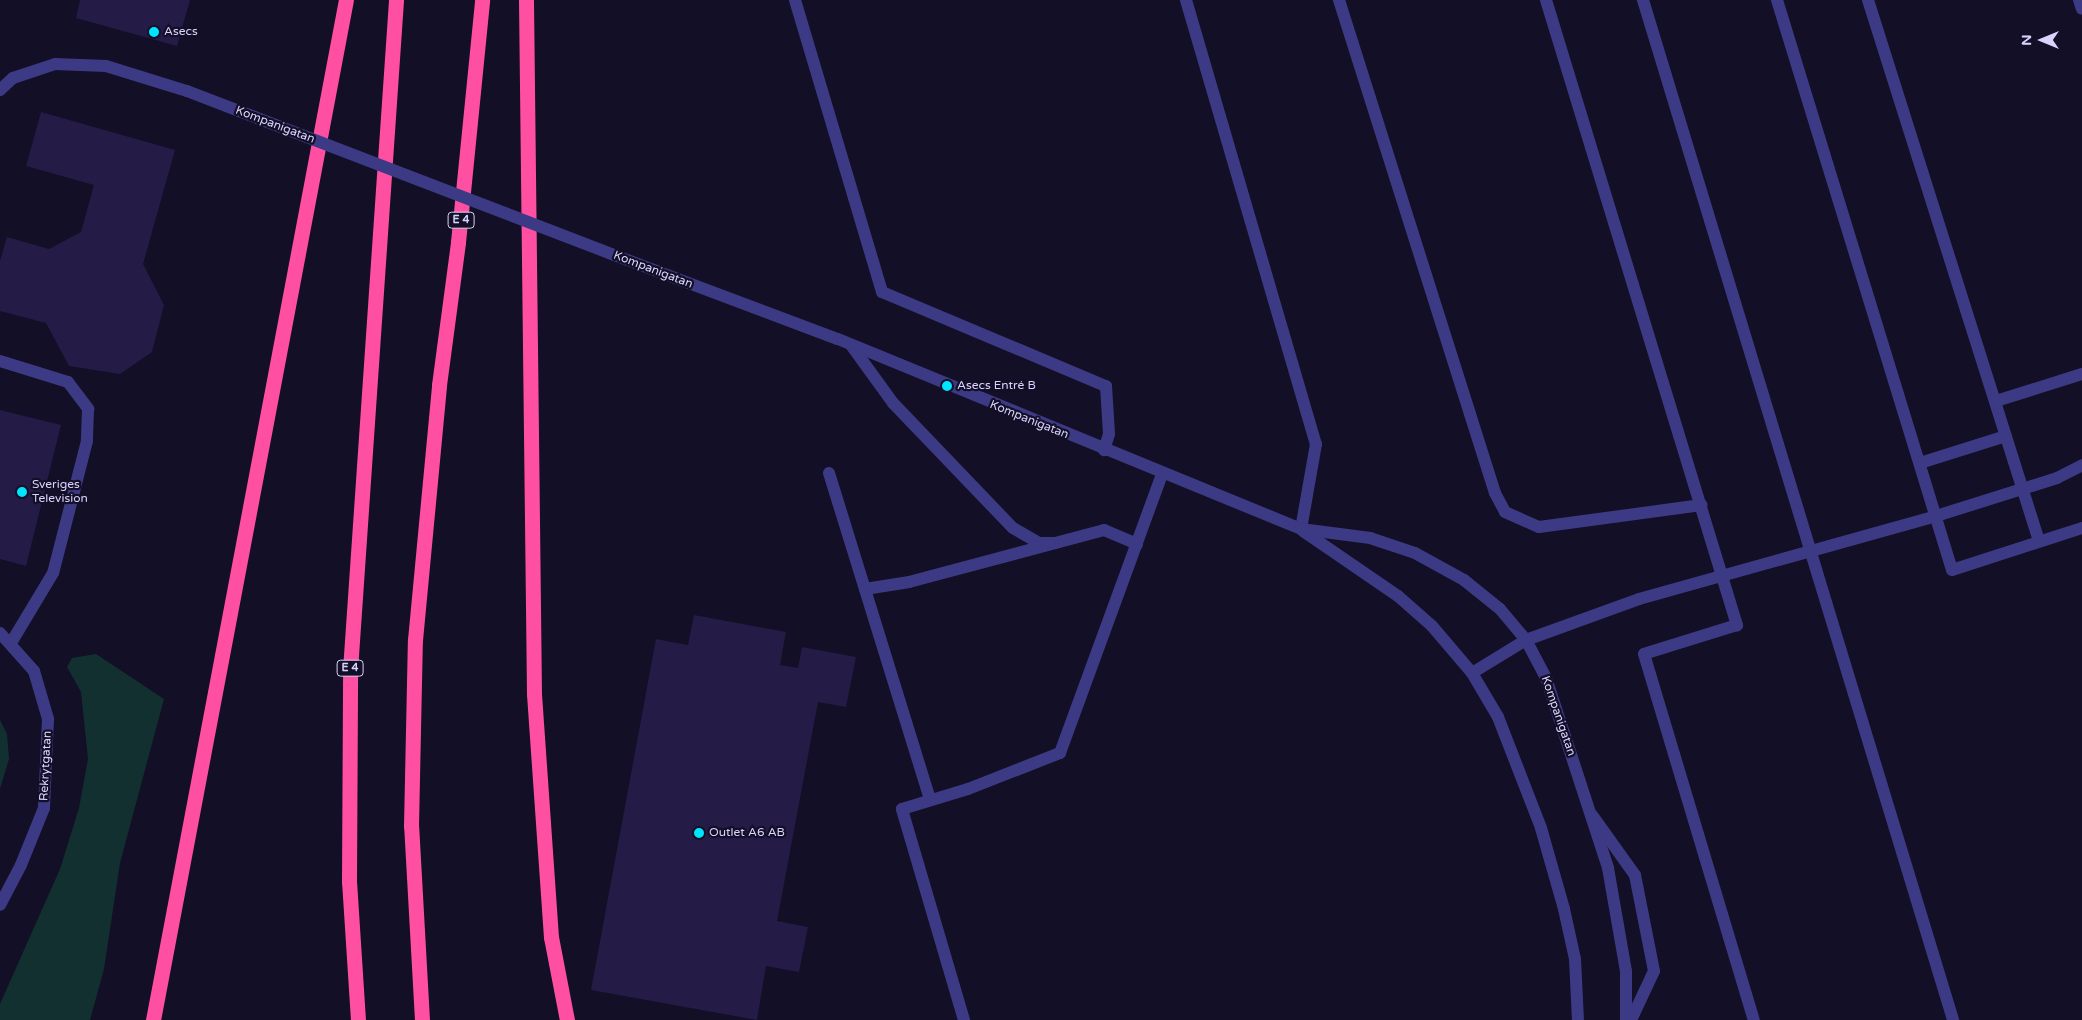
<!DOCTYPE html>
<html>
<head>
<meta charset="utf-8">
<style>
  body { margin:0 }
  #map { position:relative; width:2082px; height:1020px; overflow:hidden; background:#130f26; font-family:"Varela Round",sans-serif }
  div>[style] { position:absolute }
  .green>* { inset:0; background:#12302f }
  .building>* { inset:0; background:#241b47 }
  .service>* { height:12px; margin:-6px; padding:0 6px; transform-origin:6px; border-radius:6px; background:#3d3a85 }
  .minor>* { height:12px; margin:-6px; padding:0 6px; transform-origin:6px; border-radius:6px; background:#3d3a85 }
  .motorway>* { height:15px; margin:-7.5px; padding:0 7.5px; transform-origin:7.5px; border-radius:7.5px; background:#ff4fa3 }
  .minor-bridge>* { height:12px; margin:-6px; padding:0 6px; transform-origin:6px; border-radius:6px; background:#3d3a85 }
  .dots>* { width:14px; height:14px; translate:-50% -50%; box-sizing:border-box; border:2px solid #130f26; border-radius:50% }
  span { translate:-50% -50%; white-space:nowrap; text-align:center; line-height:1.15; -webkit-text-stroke:4.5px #130f26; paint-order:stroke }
  .shield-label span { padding:1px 4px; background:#130f26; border:1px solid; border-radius:4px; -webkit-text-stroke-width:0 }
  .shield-label { font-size:11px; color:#d9d4ff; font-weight:700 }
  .poi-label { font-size:12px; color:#d9d4ff }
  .left { translate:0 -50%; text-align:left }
  .street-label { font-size:12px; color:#d9d4ff }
  .north { position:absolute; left:2017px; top:15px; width:50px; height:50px; -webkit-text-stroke:4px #130f26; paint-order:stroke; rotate:270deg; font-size:14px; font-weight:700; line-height:20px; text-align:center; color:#d9d4ff }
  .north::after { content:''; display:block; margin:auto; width:18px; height:22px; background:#d9d4ff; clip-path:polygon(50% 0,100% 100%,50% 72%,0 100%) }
</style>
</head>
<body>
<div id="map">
  <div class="green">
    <i style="clip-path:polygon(96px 654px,164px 699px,120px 863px,104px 969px,90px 1020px,0 1020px,0 1004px,60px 869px,79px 808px,88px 759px,81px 692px,67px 667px,72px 658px)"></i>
    <i style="clip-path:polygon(0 720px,7px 734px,9px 759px,0 789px)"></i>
  </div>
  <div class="building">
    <i style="clip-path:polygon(80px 0,190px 0,177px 46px,76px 18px)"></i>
    <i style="clip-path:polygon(41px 112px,175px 150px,143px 264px,164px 305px,152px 352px,120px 374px,69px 366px,46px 323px,0 311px,0 261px,7px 237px,49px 249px,81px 232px,94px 185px,26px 166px)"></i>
    <i style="clip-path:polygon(0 410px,61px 425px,26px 566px,0 559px)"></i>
    <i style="clip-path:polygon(694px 615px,786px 632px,780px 665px,798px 668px,802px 647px,856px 657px,846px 707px,818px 702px,777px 921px,808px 927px,799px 972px,766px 966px,757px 1020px,591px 990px,656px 639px,688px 645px)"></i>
  </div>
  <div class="service">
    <i style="left:795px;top:0;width:305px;rotate:73.4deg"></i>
    <i style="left:882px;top:292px;width:243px;rotate:22.8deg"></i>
    <i style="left:1106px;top:386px;width:48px;rotate:86.4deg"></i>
    <i style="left:1109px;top:434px;width:17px;rotate:107deg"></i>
    <i style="left:1186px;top:0;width:463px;rotate:73.7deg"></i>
    <i style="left:1316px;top:444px;width:86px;rotate:100deg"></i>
    <i style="left:1339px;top:0;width:517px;rotate:72.44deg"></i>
    <i style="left:1495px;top:493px;width:21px;rotate:62deg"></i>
    <i style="left:1505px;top:512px;width:37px;rotate:24deg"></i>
    <i style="left:1539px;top:527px;width:164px;rotate:-7.7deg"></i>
    <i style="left:1546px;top:0;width:654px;rotate:73.01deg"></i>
    <i style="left:1737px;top:625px;width:97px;rotate:162.7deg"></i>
    <i style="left:1644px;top:654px;width:382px;rotate:73.3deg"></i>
    <i style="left:1643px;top:0;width:1066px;rotate:73.09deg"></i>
    <i style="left:1777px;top:0;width:596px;rotate:72.93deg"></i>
    <i style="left:1952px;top:570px;width:137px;rotate:-17.9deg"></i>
    <i style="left:1868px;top:0;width:567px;rotate:72.46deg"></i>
    <i style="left:2079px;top:0;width:9px;rotate:72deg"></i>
    <i style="left:851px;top:345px;width:72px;rotate:54.1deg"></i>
    <i style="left:893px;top:403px;width:173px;rotate:46.2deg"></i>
    <i style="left:1013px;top:528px;width:30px;rotate:30deg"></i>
    <i style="left:1039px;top:543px;width:16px"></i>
    <i style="left:0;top:361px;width:71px;rotate:17.2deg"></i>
    <i style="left:68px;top:382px;width:34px;rotate:53deg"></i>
    <i style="left:88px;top:409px;width:32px;rotate:92deg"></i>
    <i style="left:87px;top:441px;width:136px;rotate:104.4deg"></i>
    <i style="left:53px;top:573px;width:82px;rotate:121deg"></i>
    <i style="left:1996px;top:401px;width:90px;rotate:-17.4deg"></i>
    <i style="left:1920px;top:463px;width:90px;rotate:-17.4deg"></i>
    <i style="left:829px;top:473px;width:342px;rotate:72.8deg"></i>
    <i style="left:865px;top:589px;width:45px;rotate:-9deg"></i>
    <i style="left:909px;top:582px;width:202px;rotate:-14.9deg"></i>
    <i style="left:1104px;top:530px;width:36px;rotate:23deg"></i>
    <i style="left:1592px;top:815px;width:74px;rotate:54.4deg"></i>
    <i style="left:1635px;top:875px;width:98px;rotate:78.8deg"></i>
    <i style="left:1654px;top:971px;width:54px;rotate:115.1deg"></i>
    <i style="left:964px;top:1020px;width:220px;rotate:-106.4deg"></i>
    <i style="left:902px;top:809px;width:69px;rotate:-16.9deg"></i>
    <i style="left:968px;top:789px;width:99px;rotate:-21.4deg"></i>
    <i style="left:1060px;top:753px;width:297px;rotate:-69.9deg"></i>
  </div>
  <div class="minor">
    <i style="left:0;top:90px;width:18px;rotate:-43deg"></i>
    <i style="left:13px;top:78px;width:44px;rotate:-18.4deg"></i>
    <i style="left:55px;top:64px;width:51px;rotate:2.2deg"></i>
    <i style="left:106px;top:66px;width:85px;rotate:17.2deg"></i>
    <i style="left:614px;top:255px;width:239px;rotate:20.6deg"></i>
    <i style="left:838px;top:339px;width:500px;rotate:22.31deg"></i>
    <i style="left:1301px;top:529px;width:70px;rotate:7.4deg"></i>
    <i style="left:1370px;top:538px;width:47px;rotate:18.4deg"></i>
    <i style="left:1415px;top:553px;width:56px;rotate:28.9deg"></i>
    <i style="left:1464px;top:580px;width:46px;rotate:38.9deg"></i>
    <i style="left:1500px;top:609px;width:40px;rotate:50deg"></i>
    <i style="left:1526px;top:640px;width:43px;rotate:62.2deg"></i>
    <i style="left:1546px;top:678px;width:200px;rotate:71.9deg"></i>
    <i style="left:1608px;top:868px;width:105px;rotate:80.1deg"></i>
    <i style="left:1626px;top:971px;width:49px;rotate:90deg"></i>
    <i style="left:1303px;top:531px;width:115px;rotate:34.4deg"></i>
    <i style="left:1398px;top:596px;width:45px;rotate:41.4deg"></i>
    <i style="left:1432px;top:626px;width:62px;rotate:49.6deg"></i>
    <i style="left:1472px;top:673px;width:51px;rotate:59.4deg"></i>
    <i style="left:1498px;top:717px;width:119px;rotate:68.8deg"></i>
    <i style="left:1541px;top:828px;width:84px;rotate:74.1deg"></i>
    <i style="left:1564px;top:909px;width:51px;rotate:77.6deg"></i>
    <i style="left:1575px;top:959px;width:61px;rotate:87.2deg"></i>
    <i style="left:0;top:633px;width:51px;rotate:48.2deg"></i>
    <i style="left:34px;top:671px;width:50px;rotate:73.7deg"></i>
    <i style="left:48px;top:719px;width:89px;rotate:92.6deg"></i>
    <i style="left:44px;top:808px;width:61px;rotate:112deg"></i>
    <i style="left:21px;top:865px;width:45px;rotate:117.7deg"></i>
    <i style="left:1472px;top:673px;width:63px;rotate:-31.4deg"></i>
    <i style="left:1526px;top:640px;width:120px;rotate:-19.9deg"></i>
    <i style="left:1639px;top:599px;width:308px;rotate:-15.6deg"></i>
    <i style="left:1936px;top:516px;width:127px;rotate:-17.4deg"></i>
    <i style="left:2057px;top:478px;width:28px;rotate:-27deg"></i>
  </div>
  <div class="motorway">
    <i style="left:526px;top:0;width:694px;rotate:89.34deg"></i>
    <i style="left:534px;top:694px;width:244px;rotate:86deg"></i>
    <i style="left:551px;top:937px;width:85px;rotate:79.1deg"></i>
    <i style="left:153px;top:1020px;width:1038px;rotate:-79.29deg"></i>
    <i style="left:358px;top:1020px;width:138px;rotate:-93.7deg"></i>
    <i style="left:349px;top:882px;width:212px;rotate:-89.7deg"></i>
    <i style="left:350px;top:670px;width:672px;rotate:-86.07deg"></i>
    <i style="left:422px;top:1020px;width:194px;rotate:-93.2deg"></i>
    <i style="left:411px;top:826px;width:186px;rotate:-88.8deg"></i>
    <i style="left:415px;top:640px;width:256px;rotate:-84.6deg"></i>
    <i style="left:439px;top:385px;width:144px;rotate:-82.4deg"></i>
    <i style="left:458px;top:242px;width:243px;rotate:-84.3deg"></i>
  </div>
  <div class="minor-bridge">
    <i style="left:187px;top:91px;width:457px;rotate:21deg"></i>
  </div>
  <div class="dots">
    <i style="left:154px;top:32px;background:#00e5ff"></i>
    <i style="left:947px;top:386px;background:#00e5ff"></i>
    <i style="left:22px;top:492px;background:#00e5ff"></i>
    <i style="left:699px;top:833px;background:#00e5ff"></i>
  </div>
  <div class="shield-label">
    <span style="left:461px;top:220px">E 4</span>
    <span style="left:350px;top:668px">E 4</span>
  </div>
  <div class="poi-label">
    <span class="left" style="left:164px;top:32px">Asecs</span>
    <span class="left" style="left:957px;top:386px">Asecs Entré B</span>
    <span class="left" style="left:32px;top:492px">Sveriges<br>Television</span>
    <span class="left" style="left:709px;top:833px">Outlet A6 AB</span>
  </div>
  <div class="street-label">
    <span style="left:275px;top:125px;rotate:21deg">Kompanigatan</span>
    <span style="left:653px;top:270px;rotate:21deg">Kompanigatan</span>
    <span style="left:1029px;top:420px;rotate:22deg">Kompanigatan</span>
    <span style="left:1558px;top:716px;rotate:71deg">Kompanigatan</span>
    <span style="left:46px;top:766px;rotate:-87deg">Rekrytgatan</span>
  </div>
  <div class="north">N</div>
</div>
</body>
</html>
